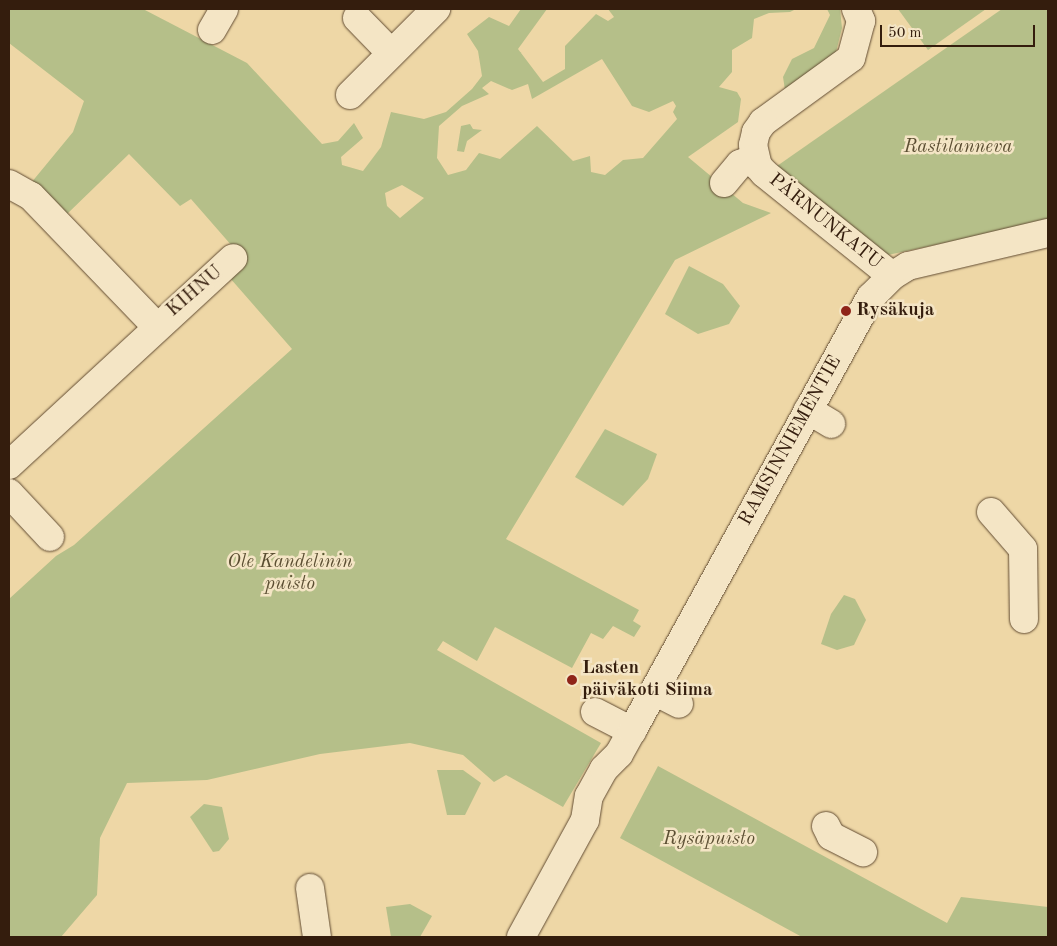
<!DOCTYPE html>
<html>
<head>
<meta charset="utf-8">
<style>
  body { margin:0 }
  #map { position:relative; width:1057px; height:946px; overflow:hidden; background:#eed7a6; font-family:"Old Standard TT",serif }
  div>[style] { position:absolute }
  .green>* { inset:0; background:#b5bf89 }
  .roads { filter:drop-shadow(0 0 1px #624c33) drop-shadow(0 0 1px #624c33) }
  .minor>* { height:28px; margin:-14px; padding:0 14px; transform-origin:14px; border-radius:14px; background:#f4e5c5 }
  .dots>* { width:14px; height:14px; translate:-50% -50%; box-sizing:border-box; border:2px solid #f4e5c5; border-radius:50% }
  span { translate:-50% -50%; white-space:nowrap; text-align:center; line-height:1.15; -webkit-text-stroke:5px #f4e5c5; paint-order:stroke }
  .park-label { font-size:19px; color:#5b4e32; font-style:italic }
  .street-label { font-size:19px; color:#341d0d }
  .poi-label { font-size:19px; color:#341d0d; font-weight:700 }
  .left { translate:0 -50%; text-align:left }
  .frame { position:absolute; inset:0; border:10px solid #341d0d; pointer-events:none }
  .scale { position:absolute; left:880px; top:25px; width:155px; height:22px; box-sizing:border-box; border:2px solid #341d0d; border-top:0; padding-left:6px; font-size:15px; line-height:18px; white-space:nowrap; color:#341d0d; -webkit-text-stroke:4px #f4e5c5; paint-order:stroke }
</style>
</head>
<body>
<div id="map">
  <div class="green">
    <i style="clip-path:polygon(evenodd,9px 9px,143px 9px,247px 63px,322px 144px,338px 141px,354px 123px,363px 138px,341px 157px,342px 165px,363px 171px,381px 147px,391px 112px,424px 119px,446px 112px,472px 89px,482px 76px,478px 51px,467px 34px,489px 17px,509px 26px,521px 9px,547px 9px,518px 49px,543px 82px,565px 69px,565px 46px,596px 14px,608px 21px,614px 17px,608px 9px,796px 9px,790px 12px,769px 13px,754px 19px,752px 38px,732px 50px,732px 72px,719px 87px,737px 92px,741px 99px,738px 122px,688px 157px,743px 203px,771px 213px,675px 260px,506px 539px,639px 610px,633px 621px,641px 626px,634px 637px,613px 626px,603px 639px,591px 633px,572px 668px,495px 627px,477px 661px,443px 641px,437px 650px,601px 743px,563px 807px,506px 775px,494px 782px,463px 755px,410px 743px,320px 754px,207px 780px,127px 783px,100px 838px,97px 895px,61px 937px,9px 937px,9px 599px,56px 556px,74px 545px,292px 349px,230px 278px,232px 246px,191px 199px,180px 206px,129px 154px,66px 215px,31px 183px,73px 132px,84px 101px,9px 43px,9px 9px,602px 59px,632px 106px,649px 112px,673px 101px,676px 106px,673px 112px,677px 119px,643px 158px,623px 160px,605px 175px,591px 172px,590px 156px,573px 161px,537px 126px,500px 159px,479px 153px,466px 170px,448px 175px,437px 158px,439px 126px,462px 106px,489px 94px,482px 88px,491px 81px,512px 90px,528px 84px,532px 99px,602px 59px,9px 9px,402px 185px,424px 198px,400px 218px,387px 206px,385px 193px,402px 185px)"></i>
    <i style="clip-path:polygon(827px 9px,840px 9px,842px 28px,836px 52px,785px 90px,783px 77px,792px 59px,814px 48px,830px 15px)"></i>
    <i style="clip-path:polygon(898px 9px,986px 9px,928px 50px)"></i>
    <i style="clip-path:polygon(1002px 9px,1048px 9px,1048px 221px,883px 256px,777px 166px)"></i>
    <i style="clip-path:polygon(470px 124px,473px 129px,482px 130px,467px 141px,464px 152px,457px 151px,461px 126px)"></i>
    <i style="clip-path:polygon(689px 266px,723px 284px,740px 306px,729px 324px,698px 334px,665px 314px)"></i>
    <i style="clip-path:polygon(605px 429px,657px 454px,648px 479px,623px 506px,575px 477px)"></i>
    <i style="clip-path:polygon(844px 595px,855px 599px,866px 620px,854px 645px,837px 650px,821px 644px,831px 614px)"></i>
    <i style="clip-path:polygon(658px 766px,947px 923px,961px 897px,1048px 907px,1048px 937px,802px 937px,620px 838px)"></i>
    <i style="clip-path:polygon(437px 770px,463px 770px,481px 783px,465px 815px,447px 815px)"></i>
    <i style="clip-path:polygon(204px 804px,222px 807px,229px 839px,219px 851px,213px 852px,190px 817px)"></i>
    <i style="clip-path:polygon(410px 904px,432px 916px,420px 937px,391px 937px,386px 907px)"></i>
  </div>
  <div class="roads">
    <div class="minor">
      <i style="left:856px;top:9px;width:13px;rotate:67deg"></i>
      <i style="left:861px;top:21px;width:38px;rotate:105deg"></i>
      <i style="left:851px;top:58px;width:109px;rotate:144deg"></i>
      <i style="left:763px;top:122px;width:12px;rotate:125deg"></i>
      <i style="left:756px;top:132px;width:13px;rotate:103deg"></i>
      <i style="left:753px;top:145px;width:22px;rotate:77deg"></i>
      <i style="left:758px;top:166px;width:9px;rotate:49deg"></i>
      <i style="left:764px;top:173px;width:164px;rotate:38.8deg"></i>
      <i style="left:357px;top:18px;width:49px;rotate:45.8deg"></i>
      <i style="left:212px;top:30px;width:24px;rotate:-60deg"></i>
      <i style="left:350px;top:95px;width:122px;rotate:-45deg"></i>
      <i style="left:724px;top:183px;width:25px;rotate:-50deg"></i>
      <i style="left:740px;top:164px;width:16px;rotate:-22deg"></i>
      <i style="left:9px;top:184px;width:25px;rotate:29deg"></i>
      <i style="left:31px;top:196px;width:180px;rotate:46.1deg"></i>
      <i style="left:808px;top:410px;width:27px;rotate:31deg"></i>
      <i style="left:9px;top:465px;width:305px;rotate:-42.7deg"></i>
      <i style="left:9px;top:493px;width:60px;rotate:47deg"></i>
      <i style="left:991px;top:512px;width:49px;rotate:49.1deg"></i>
      <i style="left:1023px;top:549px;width:70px;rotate:89.2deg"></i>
      <i style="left:654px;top:691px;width:28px;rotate:27deg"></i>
      <i style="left:595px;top:712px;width:42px;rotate:27.2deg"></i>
      <i style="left:826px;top:826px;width:11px;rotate:63deg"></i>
      <i style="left:831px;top:836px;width:36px;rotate:27deg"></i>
      <i style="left:310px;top:888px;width:49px;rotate:81.9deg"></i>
      <i style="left:521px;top:937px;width:133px;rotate:-61.3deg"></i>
      <i style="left:585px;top:820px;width:24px;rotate:-81deg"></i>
      <i style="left:589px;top:796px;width:31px;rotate:-61deg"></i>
      <i style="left:604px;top:769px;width:21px;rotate:-45deg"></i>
      <i style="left:619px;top:754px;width:26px;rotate:-61deg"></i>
      <i style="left:632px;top:731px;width:495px;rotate:-61.2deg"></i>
      <i style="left:871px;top:297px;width:30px;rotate:-45deg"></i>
      <i style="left:892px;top:276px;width:19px;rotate:-32deg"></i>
      <i style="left:908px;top:266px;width:144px;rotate:-13.3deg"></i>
    </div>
  </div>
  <div class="dots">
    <i style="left:846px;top:311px;background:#8f2418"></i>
    <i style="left:572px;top:680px;background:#8f2418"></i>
  </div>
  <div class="park-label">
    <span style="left:958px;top:148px">Rastilanneva</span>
    <span style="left:290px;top:574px">Ole Kandelinin<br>puisto</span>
    <span style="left:709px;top:840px">Rysäpuisto</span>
  </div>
  <div class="street-label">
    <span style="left:825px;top:222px;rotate:39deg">PÄRNUNKATU</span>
    <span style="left:195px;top:292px;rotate:-41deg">KIHNU</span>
    <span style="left:791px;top:441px;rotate:-61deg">RAMSINNIEMENTIE</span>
  </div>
  <div class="poi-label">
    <span class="left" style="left:856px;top:311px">Rysäkuja</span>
    <span class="left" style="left:582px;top:680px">Lasten<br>päiväkoti Siima</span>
  </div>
  <div class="frame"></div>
  <div class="scale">50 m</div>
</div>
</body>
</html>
